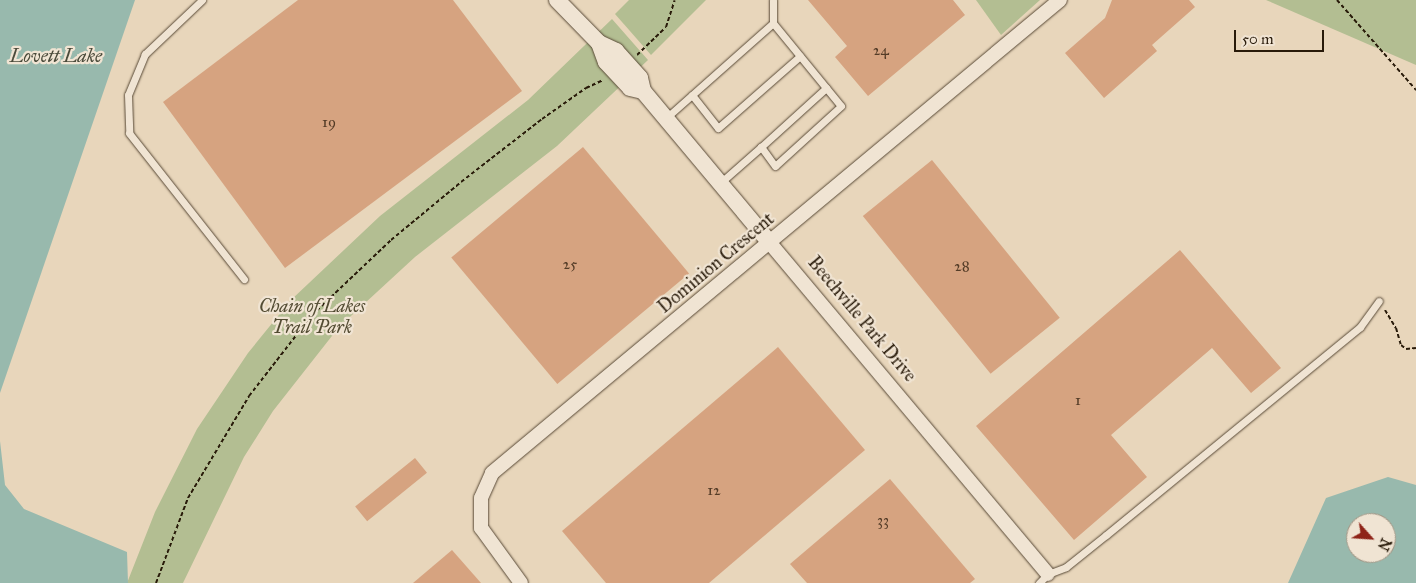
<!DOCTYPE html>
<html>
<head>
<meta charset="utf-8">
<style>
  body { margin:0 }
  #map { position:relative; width:1416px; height:583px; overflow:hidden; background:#e8d6bb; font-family:"IM FELL Great Primer",serif }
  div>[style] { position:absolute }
  .green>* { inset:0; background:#b3be92 }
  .water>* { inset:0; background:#98b9ad }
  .building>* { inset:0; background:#d6a380; transform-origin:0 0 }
  .path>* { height:2px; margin-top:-1px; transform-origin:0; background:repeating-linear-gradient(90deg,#281a09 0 4px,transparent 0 6.5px) }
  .roads { filter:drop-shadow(0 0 1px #584936) drop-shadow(0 0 1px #584936) }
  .service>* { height:7px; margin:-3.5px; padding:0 3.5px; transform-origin:3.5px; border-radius:3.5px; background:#f0e4d3 }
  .minor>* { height:14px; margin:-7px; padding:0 7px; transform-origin:7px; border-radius:7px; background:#f0e4d3 }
  .tertiary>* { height:16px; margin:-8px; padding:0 8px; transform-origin:8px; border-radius:8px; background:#f0e4d3 }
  span { translate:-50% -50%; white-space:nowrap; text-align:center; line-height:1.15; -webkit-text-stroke:4.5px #f0e4d3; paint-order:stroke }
  .number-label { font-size:15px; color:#543c27 }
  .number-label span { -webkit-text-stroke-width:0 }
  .street-label { font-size:18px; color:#281a09 }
  .park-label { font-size:18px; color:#524b32; font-style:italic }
  .water-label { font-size:19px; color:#4a4a3a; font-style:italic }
  .north { position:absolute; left:1346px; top:513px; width:50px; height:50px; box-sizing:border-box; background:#f0e4d3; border:1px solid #a09382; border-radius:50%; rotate:116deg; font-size:14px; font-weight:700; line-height:20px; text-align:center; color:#281a09 }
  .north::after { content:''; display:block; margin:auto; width:18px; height:22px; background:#8f2418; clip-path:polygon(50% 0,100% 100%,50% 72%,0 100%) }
  .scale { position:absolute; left:1234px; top:30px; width:90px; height:22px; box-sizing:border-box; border:2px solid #281a09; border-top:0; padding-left:6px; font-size:15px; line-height:18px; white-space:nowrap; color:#281a09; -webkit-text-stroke:4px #f0e4d3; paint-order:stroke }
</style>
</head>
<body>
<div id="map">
  <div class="green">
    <i style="clip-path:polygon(629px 0,706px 0,651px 55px,615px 14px)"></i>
    <i style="clip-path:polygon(976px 0,1040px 0,1001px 35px)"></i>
    <i style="clip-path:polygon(1266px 0,1416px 0,1416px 65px)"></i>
    <i style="clip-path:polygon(612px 19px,648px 60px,557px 146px,415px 257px,339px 327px,273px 411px,244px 457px,183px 583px,127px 583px,155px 512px,197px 429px,248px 353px,291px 300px,380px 216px,528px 100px)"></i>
  </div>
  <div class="water">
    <i style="clip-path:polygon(0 0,135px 0,0 393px)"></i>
    <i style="clip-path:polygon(0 441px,5px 485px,24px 509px,127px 552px,128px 583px,0 583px)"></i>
    <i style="clip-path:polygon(evenodd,1388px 477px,1416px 485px,1416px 583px,1288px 583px,1326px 498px,1388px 477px,1356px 523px,1386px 523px,1386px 553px,1356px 553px,1356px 523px)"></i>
  </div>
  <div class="building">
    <i style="clip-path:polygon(298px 0,453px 0,522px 91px,285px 268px,163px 102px)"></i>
    <i style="clip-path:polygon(808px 0,953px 0,965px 15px,868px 96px,835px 57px,847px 46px)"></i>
    <i style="clip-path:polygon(1112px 0,1189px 0,1195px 7px,1152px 45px,1157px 51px,1104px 98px,1065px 53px,1105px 18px)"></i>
    <i style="left:583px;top:147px;width:165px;height:172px;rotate:50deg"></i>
    <i style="left:932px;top:160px;width:203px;height:89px;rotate:51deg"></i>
    <i style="clip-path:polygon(1180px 250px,1281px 368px,1251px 393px,1212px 348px,1111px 435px,1147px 477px,1074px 540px,976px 426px)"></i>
    <i style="clip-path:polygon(778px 347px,865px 450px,709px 583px,606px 583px,562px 531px)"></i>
    <i style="left:415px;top:458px;width:19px;height:77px;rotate:51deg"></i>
    <i style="clip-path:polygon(890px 479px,975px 579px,970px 583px,807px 583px,790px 564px)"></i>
    <i style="clip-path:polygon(452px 550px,481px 583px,413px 583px)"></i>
  </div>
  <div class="path">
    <i style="left:1337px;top:0;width:120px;rotate:48.7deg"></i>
    <i style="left:637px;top:55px;width:40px;rotate:-44deg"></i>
    <i style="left:666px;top:27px;width:28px;rotate:-72deg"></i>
    <i style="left:1385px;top:310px;width:21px;rotate:59deg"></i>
    <i style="left:1396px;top:328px;width:18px;rotate:74deg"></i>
    <i style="left:1401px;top:345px;width:6px;rotate:39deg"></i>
    <i style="left:1406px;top:349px;width:10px;rotate:-6deg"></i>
    <i style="left:156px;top:583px;width:91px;rotate:-69.4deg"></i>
    <i style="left:188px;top:498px;width:119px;rotate:-59.1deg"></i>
    <i style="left:249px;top:396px;width:103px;rotate:-52.1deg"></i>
    <i style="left:312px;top:315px;width:109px;rotate:-43.5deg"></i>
    <i style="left:391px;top:240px;width:91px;rotate:-39.6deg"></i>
    <i style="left:461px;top:182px;width:103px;rotate:-37.9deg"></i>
    <i style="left:542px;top:119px;width:54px;rotate:-35.2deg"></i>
    <i style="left:586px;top:88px;width:19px;rotate:-25deg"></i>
  </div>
  <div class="roads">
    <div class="service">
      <i style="left:202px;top:0;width:79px;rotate:136.5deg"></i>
      <i style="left:145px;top:54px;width:44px;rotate:112.5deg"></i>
      <i style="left:128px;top:95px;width:38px;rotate:88deg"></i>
      <i style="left:129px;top:133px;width:186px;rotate:51.8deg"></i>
      <i style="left:773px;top:0;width:23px;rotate:90deg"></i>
      <i style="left:692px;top:95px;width:42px;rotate:51.8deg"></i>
      <i style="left:718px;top:128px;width:109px;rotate:-41.3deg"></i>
      <i style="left:666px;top:118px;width:143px;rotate:-41.6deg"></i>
      <i style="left:773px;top:23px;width:107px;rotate:50.7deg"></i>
      <i style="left:841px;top:106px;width:89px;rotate:137.7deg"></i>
      <i style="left:775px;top:166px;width:24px;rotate:-126deg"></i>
      <i style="left:761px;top:147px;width:55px;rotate:138.7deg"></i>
      <i style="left:761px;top:147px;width:88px;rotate:-42.2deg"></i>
      <i style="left:1039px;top:583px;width:13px;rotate:-45deg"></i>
      <i style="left:1048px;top:574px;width:19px;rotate:-21deg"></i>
      <i style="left:1066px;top:567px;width:51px;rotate:-38.7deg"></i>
      <i style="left:1106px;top:535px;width:328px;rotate:-39.3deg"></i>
      <i style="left:1360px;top:327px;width:32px;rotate:-54deg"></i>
    </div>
    <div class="minor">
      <i style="left:770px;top:243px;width:432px;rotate:50deg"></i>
      <i style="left:521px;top:583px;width:68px;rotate:-126deg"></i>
      <i style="left:481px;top:528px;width:30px;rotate:-90deg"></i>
      <i style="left:481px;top:498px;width:27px;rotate:-66deg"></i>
      <i style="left:492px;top:473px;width:739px;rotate:-39.79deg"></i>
    </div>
    <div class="tertiary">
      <i style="left:557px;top:0;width:60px;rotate:45.7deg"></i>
      <i style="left:599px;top:43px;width:19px;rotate:25deg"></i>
      <i style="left:616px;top:51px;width:36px;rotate:48deg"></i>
      <i style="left:640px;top:78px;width:13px;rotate:77deg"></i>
      <i style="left:643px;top:91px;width:198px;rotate:50.1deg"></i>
      <i style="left:599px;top:43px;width:20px;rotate:70deg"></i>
      <i style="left:606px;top:62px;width:35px;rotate:47deg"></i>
      <i style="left:630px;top:88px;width:13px;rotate:13deg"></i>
    </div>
  </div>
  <div class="number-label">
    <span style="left:881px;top:51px">24</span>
    <span style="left:329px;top:123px">19</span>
    <span style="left:570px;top:265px">25</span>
    <span style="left:962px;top:267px">28</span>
    <span style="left:1078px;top:401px">1</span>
    <span style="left:714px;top:491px">12</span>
    <span style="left:883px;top:521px">33</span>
  </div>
  <div class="street-label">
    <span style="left:716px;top:263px;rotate:-40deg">Dominion Crescent</span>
    <span style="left:862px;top:319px;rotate:50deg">Beechville Park Drive</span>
  </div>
  <div class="park-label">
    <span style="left:312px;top:317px">Chain of Lakes<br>Trail Park</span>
  </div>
  <div class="water-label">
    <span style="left:56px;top:56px">Lovett Lake</span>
  </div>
  <div class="north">N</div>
  <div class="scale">50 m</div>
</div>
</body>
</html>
